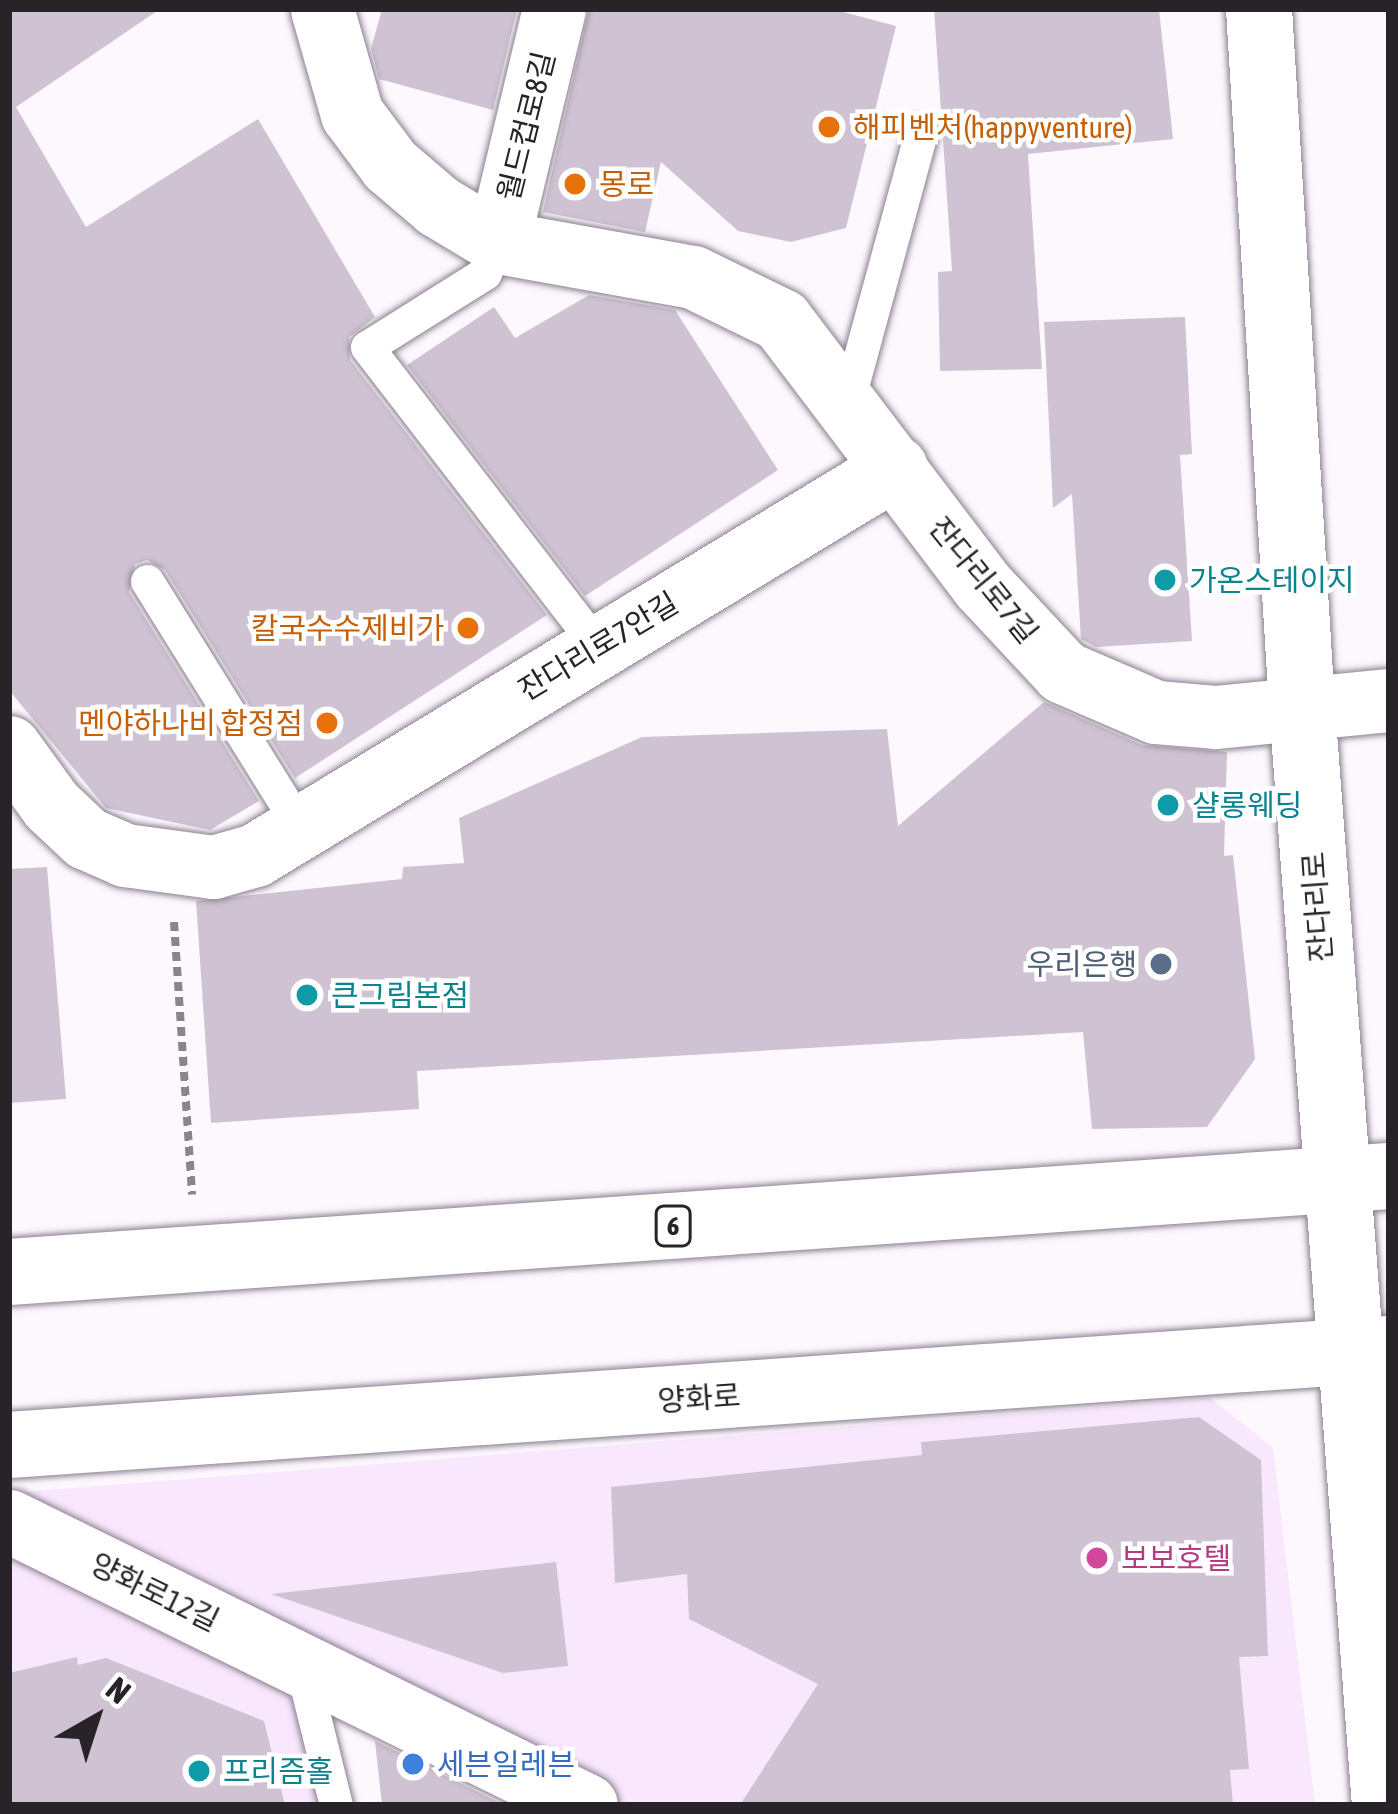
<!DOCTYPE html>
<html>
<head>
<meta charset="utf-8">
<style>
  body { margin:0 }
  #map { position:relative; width:1398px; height:1814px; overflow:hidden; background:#fdf8fe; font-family:"Asap Condensed","Noto Sans KR",sans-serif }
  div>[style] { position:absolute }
  .built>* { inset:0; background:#f9e7fe }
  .building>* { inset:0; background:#cfc3d3 }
  .path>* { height:8px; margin-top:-4px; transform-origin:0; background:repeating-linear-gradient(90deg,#8a858b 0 9px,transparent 0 15px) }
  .roads { filter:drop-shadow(0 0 3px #8c8190) drop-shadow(0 0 3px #8c8190) }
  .service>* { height:33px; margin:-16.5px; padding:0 16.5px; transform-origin:16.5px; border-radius:16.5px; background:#fff }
  .minor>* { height:63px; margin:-31.5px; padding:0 31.5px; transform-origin:31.5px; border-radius:31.5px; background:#fff }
  .tertiary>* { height:66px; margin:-33px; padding:0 33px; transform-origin:33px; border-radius:33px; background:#fff }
  .primary>* { height:66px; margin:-33px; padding:0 33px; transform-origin:33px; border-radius:33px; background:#fff }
  .dots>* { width:33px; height:33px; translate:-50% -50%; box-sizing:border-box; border:6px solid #fff; border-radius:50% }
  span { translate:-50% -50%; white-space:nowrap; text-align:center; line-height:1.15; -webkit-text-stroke:9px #fff; paint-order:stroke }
  .shield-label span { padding:3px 9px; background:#fff; border:3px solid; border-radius:9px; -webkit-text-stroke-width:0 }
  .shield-label { font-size:27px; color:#282329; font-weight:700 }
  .street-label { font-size:30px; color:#282329 }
  .food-label { font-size:30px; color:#c56008 }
  .left { translate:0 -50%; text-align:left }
  .right { translate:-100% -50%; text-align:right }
  .culture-label { font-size:30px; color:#0d838f }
  .service-label { font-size:30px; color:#4e5e75 }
  .hotel-label { font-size:30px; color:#b23c85 }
  .shop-label { font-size:30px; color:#366cbe }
  .frame { position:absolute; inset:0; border:12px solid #282329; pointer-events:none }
  .north { position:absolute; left:36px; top:1658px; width:120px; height:120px; -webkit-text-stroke:9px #fff; paint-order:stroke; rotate:39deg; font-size:33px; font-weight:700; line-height:48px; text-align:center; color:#282329 }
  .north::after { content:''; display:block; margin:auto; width:42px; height:54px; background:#282329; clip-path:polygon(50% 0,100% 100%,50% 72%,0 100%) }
</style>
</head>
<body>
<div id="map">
  <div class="built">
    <i style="clip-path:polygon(1211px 1398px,1273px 1448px,1315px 1805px,580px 1805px,321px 1679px,348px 1805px,9px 1805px,9px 1493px)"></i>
  </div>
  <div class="building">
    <i style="clip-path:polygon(9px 9px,160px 9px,16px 107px,86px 227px,258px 119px,375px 317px,349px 337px,350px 360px,547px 615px,295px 778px,165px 570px,147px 560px,135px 564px,129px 592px,259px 801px,210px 830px,106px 808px,9px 690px)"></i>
    <i style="clip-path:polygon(382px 9px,517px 9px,493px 110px,379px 79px,371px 49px)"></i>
    <i style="clip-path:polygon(589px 9px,832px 9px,896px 26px,846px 228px,791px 242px,738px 231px,661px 162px,645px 232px,543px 212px)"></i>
    <i style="clip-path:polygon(934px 9px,1159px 9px,1173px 139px,1028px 154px,1042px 369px,940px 371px,938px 272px,952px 271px)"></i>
    <i style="clip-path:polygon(589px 295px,675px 310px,778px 470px,585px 596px,407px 365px,494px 307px,515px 338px)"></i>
    <i style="clip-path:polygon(1185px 317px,1192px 454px,1180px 455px,1192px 641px,1096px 647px,1081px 639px,1072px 494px,1053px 508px,1044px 322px)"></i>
    <i style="clip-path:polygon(1044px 702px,1142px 745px,1227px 752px,1224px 856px,1233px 855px,1255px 1059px,1207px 1127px,1092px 1129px,1083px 1032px,417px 1071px,419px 1109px,211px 1123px,196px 901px,402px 879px,403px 867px,464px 863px,459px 818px,642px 737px,887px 729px,898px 826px)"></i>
    <i style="clip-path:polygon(47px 867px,66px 1099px,9px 1103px,9px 869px)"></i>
    <i style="clip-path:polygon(1199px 1417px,1261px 1460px,1268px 1656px,1239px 1657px,1249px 1769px,1230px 1770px,1233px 1805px,740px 1805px,818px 1684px,689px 1619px,687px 1574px,615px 1583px,611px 1487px,922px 1455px,921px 1442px)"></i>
    <i style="clip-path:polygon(556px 1562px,568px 1666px,503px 1673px,271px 1594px)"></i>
    <i style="clip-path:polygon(77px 1657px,78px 1665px,106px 1658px,264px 1721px,285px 1805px,9px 1805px,9px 1673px)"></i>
    <i style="clip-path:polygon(375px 1741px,504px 1805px,382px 1805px)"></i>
  </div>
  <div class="path">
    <i style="left:174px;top:922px;width:273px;rotate:86.2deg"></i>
  </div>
  <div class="roads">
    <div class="service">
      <i style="left:498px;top:242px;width:34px;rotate:113deg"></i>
      <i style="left:485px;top:273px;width:139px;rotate:147.9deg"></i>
      <i style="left:367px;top:347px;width:377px;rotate:52.4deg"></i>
      <i style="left:848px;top:401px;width:278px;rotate:-74.8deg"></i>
      <i style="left:147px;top:581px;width:291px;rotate:58.1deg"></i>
      <i style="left:301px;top:1664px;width:145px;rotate:76.1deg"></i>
    </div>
    <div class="minor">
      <i style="left:322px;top:9px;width:109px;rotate:74.1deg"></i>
      <i style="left:352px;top:114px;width:64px;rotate:53.3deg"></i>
      <i style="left:390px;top:165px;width:63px;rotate:40.5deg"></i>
      <i style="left:438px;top:206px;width:70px;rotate:31deg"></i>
      <i style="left:498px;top:242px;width:198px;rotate:10.2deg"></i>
      <i style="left:693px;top:277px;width:98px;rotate:26deg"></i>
      <i style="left:781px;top:320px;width:333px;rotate:52.8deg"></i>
      <i style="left:982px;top:585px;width:119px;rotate:47deg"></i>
      <i style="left:1063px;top:672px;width:101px;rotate:23.3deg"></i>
      <i style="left:1156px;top:712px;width:59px;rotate:4.8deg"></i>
      <i style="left:1215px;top:717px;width:175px;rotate:-5.6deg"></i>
      <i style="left:498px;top:242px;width:240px;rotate:-76.5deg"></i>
      <i style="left:9px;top:747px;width:72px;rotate:54.1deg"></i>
      <i style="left:51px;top:805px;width:48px;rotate:43.3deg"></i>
      <i style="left:86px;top:838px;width:43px;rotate:23.6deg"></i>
      <i style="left:125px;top:855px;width:89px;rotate:7.8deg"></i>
      <i style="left:213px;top:867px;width:44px;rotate:-15.9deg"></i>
      <i style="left:255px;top:855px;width:749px;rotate:-31.19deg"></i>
      <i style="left:9px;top:1521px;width:643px;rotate:26.21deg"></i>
    </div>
    <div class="tertiary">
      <i style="left:1259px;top:9px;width:699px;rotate:86.47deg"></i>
      <i style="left:1302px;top:707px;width:1101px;rotate:85.68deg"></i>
    </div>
    <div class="primary">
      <i style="left:9px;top:1272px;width:1383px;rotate:-3.98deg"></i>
      <i style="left:9px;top:1445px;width:1383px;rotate:-3.98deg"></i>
    </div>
  </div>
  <div class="dots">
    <i style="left:829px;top:127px;background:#e8710a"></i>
    <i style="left:575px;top:184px;background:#e8710a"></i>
    <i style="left:1165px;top:580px;background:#0f9aa8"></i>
    <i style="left:468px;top:628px;background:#e8710a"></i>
    <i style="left:327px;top:723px;background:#e8710a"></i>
    <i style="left:1168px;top:805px;background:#0f9aa8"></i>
    <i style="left:1161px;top:964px;background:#5c6f8a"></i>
    <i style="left:307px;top:995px;background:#0f9aa8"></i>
    <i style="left:1097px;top:1558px;background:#d1479c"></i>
    <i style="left:413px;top:1764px;background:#3f7fe0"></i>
    <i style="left:199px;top:1771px;background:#0f9aa8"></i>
  </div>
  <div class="shield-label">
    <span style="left:673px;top:1226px">6</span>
  </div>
  <div class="street-label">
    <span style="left:526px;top:126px;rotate:-76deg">월드컵로8길</span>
    <span style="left:984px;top:580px;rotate:51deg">잔다리로7길</span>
    <span style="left:598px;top:646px;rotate:-31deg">잔다리로7안길</span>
    <span style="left:1317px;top:907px;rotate:-94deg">잔다리로</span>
    <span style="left:699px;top:1398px;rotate:-4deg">양화로</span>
    <span style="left:155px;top:1592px;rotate:26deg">양화로12길</span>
  </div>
  <div class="food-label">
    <span class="left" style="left:853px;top:127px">해피벤처(happyventure)</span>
    <span class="left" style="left:599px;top:184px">몽로</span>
    <span class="right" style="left:444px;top:628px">칼국수수제비가</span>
    <span class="right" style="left:303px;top:723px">멘야하나비 합정점</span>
  </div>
  <div class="culture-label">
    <span class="left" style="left:1189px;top:580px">가온스테이지</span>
    <span class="left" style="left:1192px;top:805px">샬롱웨딩</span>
    <span class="left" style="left:331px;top:995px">큰그림본점</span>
    <span class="left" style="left:223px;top:1771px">프리즘홀</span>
  </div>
  <div class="service-label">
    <span class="right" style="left:1137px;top:964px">우리은행</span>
  </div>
  <div class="hotel-label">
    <span class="left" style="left:1121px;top:1558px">보보호텔</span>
  </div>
  <div class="shop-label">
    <span class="left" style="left:437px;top:1764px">세븐일레븐</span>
  </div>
  <div class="frame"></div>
  <div class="north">N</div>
</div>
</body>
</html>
